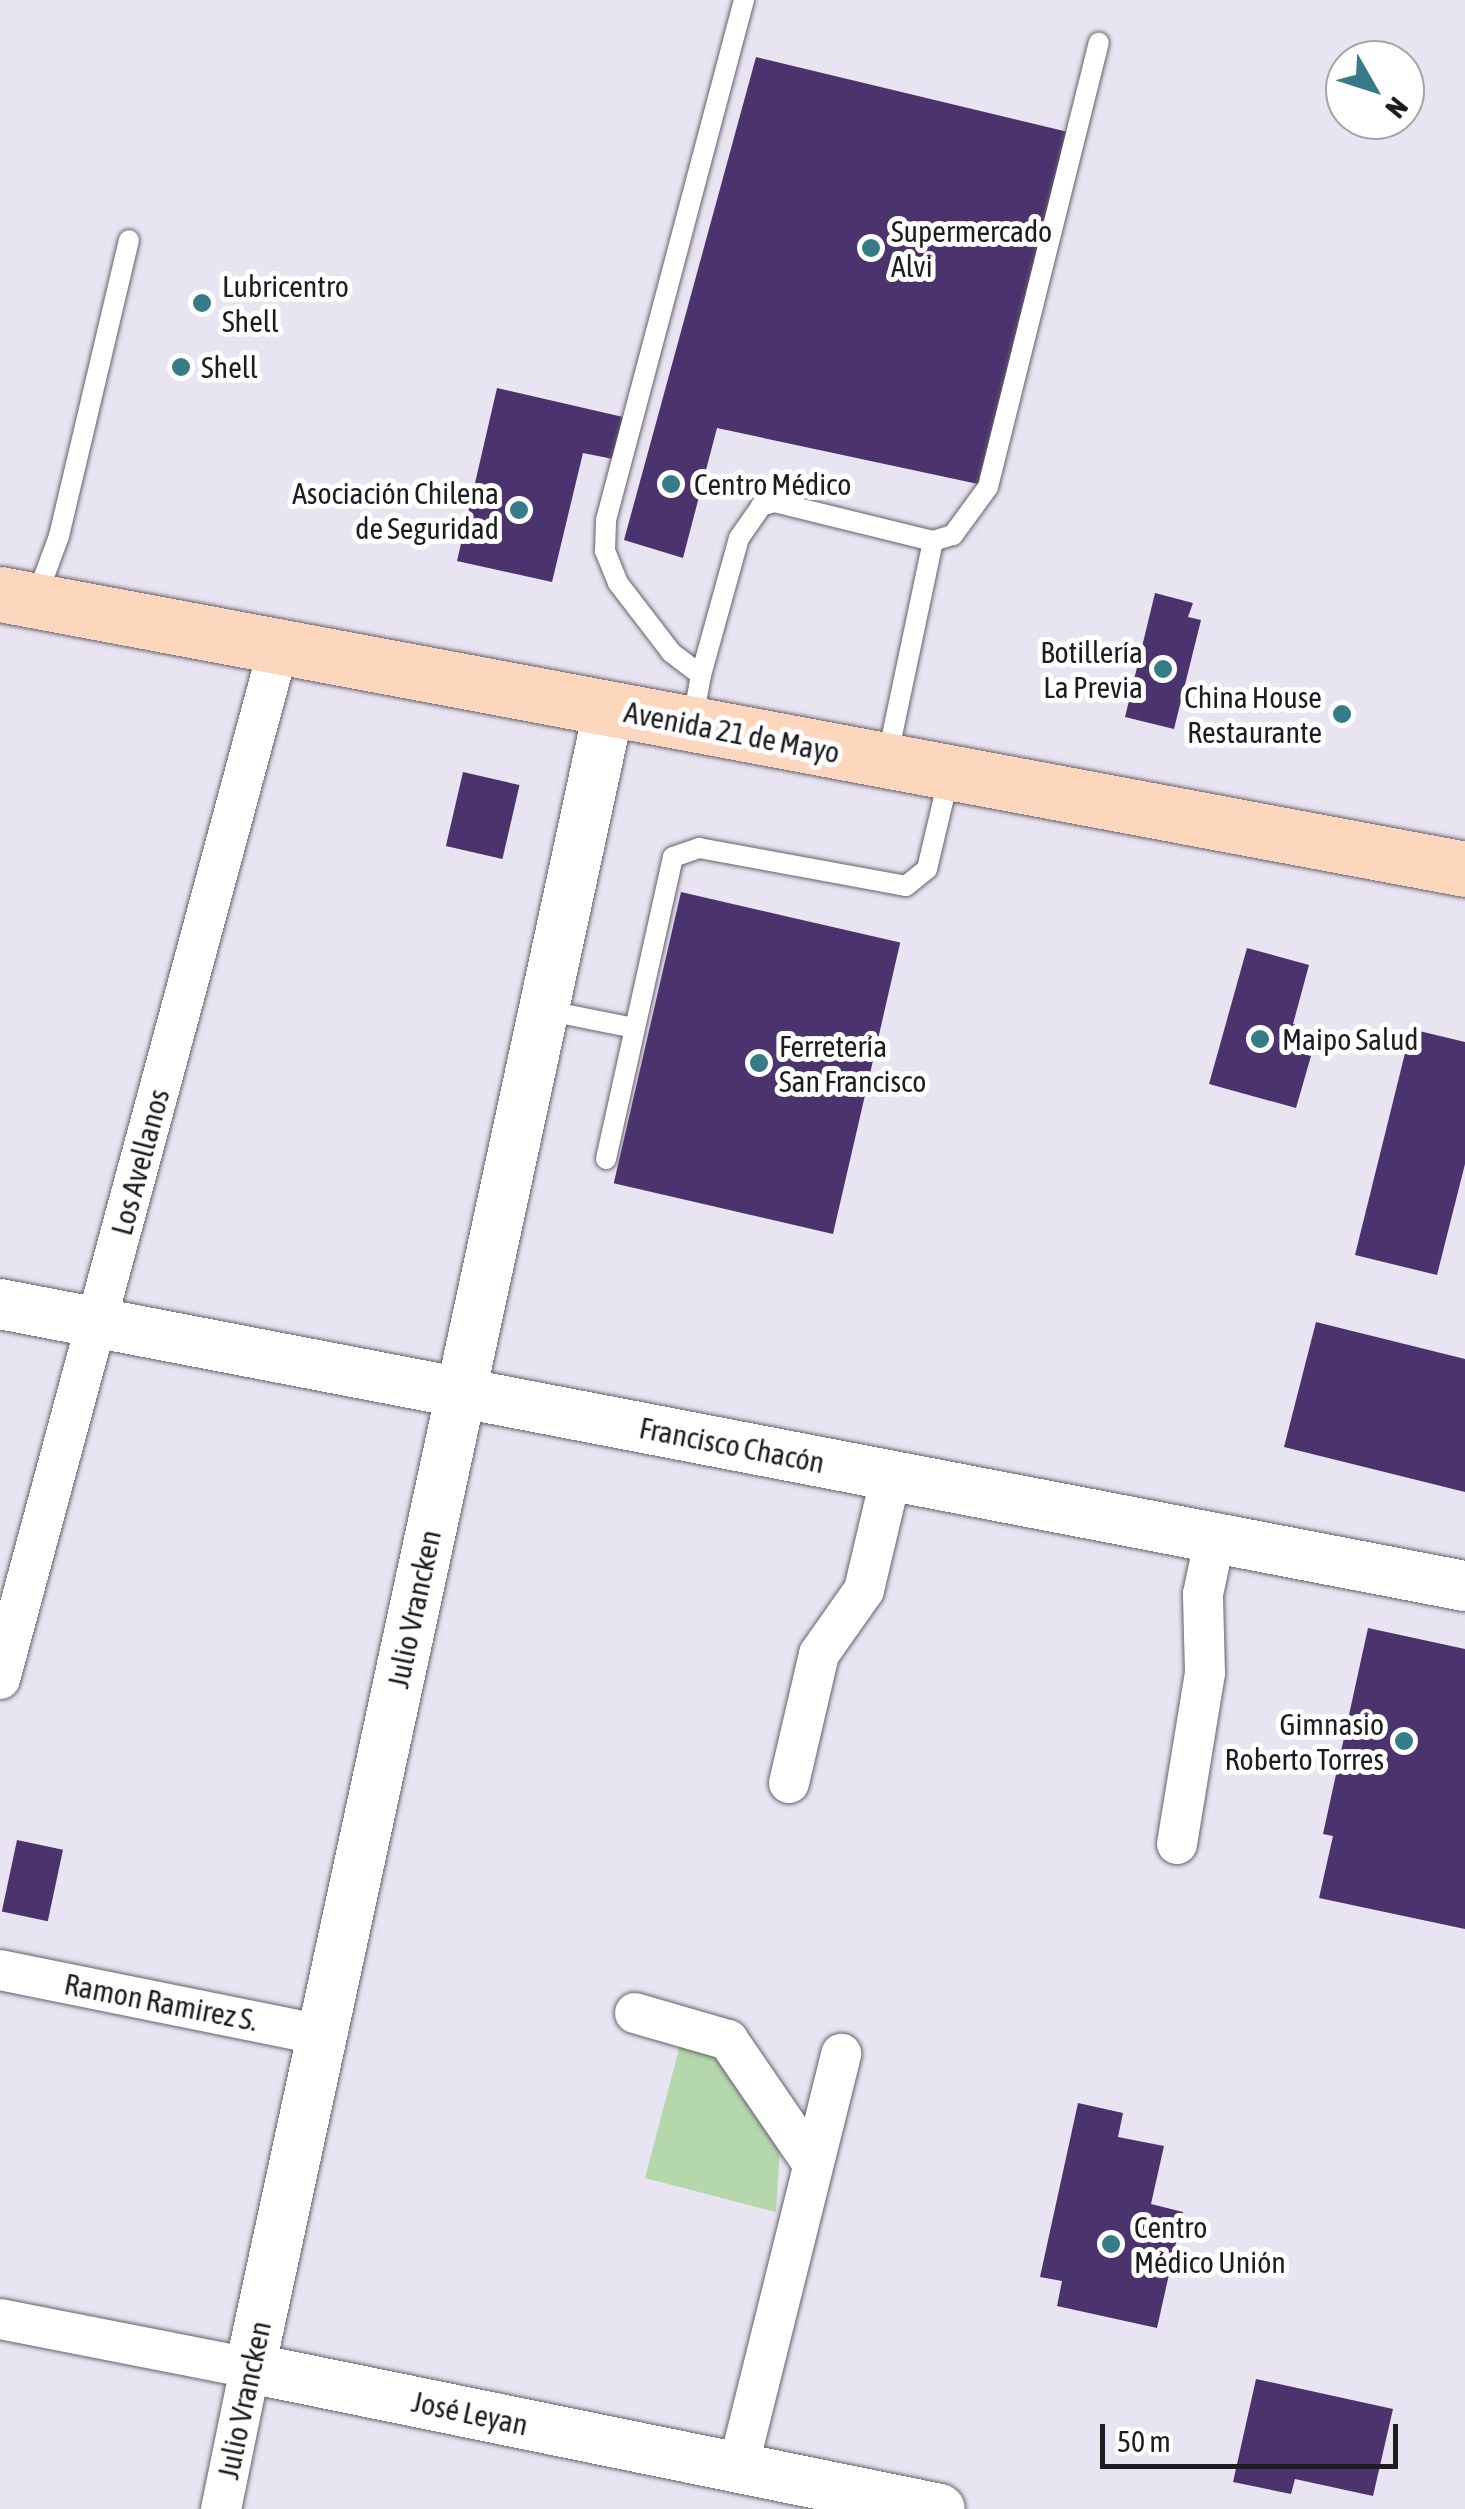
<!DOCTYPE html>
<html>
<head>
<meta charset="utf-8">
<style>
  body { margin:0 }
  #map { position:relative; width:1465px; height:2509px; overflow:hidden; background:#e9e4f1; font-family:"Asap Condensed",sans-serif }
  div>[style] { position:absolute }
  .green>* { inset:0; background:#b4d7ac }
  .building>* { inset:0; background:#4b336d; transform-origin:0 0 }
  .roads { filter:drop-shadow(0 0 2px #65616c) drop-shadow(0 0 2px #65616c) }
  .service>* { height:20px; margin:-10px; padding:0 10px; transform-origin:10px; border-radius:10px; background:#fff }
  .minor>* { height:40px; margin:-20px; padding:0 20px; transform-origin:20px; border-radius:20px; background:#fff }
  .tertiary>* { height:50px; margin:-25px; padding:0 25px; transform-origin:25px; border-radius:25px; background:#fff }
  .primary>* { height:55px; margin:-27.5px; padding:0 27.5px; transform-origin:27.5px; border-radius:27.5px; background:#fdd7bd }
  .dots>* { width:28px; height:28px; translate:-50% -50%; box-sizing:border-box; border:5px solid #fff; border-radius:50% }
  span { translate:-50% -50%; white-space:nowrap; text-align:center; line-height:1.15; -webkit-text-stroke:10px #fff; paint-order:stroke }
  .poi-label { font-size:30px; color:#1d1c20 }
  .left { translate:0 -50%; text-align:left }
  .right { translate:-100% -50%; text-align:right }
  .street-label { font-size:30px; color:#1d1c20 }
  .north { position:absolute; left:1325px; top:40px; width:100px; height:100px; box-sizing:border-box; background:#fff; border:2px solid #a5a4a6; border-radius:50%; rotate:129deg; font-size:28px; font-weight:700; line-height:40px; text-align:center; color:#1d1c20 }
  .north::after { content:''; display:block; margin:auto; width:35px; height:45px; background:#357b88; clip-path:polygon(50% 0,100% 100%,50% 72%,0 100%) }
  .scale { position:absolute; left:1100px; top:2424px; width:298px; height:45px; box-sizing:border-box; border:5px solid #1d1c20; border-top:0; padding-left:12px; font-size:30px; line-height:35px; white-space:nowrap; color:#1d1c20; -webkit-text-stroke:8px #fff; paint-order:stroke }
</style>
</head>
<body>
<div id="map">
  <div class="green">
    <i style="clip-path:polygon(680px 2045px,719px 2052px,780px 2147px,776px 2212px,645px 2178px)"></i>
  </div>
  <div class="building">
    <i style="clip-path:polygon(756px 57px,1068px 132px,978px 484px,717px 428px,683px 558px,624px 540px)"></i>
    <i style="clip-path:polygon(497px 388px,623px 417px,613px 459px,583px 453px,552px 582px,457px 561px)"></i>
    <i style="clip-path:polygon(1155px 593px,1193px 603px,1188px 617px,1201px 620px,1174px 729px,1125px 717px)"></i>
    <i style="left:463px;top:772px;width:58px;height:76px;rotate:13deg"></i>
    <i style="left:681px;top:892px;width:225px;height:299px;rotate:13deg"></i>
    <i style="clip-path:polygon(1247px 948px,1309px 965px,1293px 1024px,1302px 1026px,1295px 1052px,1311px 1056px,1296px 1108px,1209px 1084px)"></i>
    <i style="clip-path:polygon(1411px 1029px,1465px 1042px,1465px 1164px,1437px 1275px,1355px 1255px)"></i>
    <i style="clip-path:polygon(1316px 1322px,1465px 1359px,1465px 1492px,1284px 1447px)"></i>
    <i style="clip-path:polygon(1368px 1628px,1465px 1649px,1465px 1929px,1319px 1898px,1333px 1836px,1323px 1834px)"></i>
    <i style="left:17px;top:1840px;width:47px;height:73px;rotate:12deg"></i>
    <i style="clip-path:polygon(1078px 2103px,1123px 2113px,1118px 2137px,1164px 2146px,1151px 2204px,1183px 2212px,1157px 2328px,1057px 2306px,1062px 2281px,1040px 2277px)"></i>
    <i style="clip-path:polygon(1256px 2379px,1393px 2409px,1373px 2496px,1295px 2479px,1291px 2494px,1233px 2482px)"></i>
  </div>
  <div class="roads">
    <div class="service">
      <i style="left:933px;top:541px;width:21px;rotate:-17deg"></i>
      <i style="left:953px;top:535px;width:59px;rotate:-53.9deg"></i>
      <i style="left:988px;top:487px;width:458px;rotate:-76deg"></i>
      <i style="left:36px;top:598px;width:66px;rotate:-69.6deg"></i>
      <i style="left:59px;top:536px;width:304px;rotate:-76.7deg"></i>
      <i style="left:701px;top:675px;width:142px;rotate:-74.5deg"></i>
      <i style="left:739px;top:538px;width:39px;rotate:-55deg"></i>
      <i style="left:761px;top:506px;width:14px;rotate:-17deg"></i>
      <i style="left:774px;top:502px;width:164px;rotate:13.8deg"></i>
      <i style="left:933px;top:541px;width:223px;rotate:101.9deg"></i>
      <i style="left:692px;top:724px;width:50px;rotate:-79.6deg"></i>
      <i style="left:701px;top:675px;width:38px;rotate:-143deg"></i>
      <i style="left:671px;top:652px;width:87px;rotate:-127.5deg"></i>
      <i style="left:618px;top:583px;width:35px;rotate:-112deg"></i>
      <i style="left:605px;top:551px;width:31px;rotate:-88deg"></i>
      <i style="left:606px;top:520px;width:538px;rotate:-75.14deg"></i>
      <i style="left:544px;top:1010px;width:92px;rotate:11.3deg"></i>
      <i style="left:606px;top:1159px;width:309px;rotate:-77.5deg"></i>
      <i style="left:673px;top:857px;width:28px;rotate:-19deg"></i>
      <i style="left:699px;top:848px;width:210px;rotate:10.4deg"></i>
      <i style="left:906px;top:886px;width:27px;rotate:-39deg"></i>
      <i style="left:927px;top:869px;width:96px;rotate:-76.7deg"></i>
    </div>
    <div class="minor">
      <i style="left:0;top:1679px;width:1070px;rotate:-74.89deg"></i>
      <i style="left:789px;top:1783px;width:132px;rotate:-76.9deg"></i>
      <i style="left:819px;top:1654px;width:78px;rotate:-54.9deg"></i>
      <i style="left:864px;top:1590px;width:117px;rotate:-76.7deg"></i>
      <i style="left:1177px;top:1844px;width:173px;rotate:-80.7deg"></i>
      <i style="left:1205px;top:1673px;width:79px;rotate:-91.5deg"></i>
      <i style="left:1203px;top:1594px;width:57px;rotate:-77.9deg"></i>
      <i style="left:0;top:1970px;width:328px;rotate:11.4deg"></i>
      <i style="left:635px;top:2013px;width:97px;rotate:16.2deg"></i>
      <i style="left:728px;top:2040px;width:150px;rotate:55.6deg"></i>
      <i style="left:0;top:2319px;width:255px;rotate:11.1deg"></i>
      <i style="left:250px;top:2368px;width:144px;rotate:101.6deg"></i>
      <i style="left:738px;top:2468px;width:427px;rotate:-76deg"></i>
    </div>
    <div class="tertiary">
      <i style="left:609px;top:708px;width:1698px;rotate:102.2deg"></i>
      <i style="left:250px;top:2368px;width:704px;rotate:11.55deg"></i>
      <i style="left:0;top:1304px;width:1492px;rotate:10.9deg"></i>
    </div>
    <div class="primary">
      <i style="left:0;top:594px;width:1491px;rotate:10.63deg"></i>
    </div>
  </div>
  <div class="dots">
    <i style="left:871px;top:248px;background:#357b88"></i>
    <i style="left:202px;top:303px;background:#357b88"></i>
    <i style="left:181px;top:367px;background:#357b88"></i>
    <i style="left:671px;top:484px;background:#357b88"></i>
    <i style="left:519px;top:510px;background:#357b88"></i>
    <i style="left:1163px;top:669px;background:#357b88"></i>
    <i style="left:1342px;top:714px;background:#357b88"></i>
    <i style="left:1260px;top:1039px;background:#357b88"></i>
    <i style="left:759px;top:1063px;background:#357b88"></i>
    <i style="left:1404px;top:1741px;background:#357b88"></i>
    <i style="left:1111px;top:2244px;background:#357b88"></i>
  </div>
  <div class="poi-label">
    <span class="left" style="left:891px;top:248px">Supermercado<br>Alvi</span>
    <span class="left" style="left:222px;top:303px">Lubricentro<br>Shell</span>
    <span class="left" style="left:201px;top:367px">Shell</span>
    <span class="left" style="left:694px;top:484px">Centro Médico</span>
    <span class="right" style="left:499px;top:510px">Asociación Chilena<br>de Seguridad</span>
    <span class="right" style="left:1143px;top:669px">Botillería<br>La Previa</span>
    <span class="right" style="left:1322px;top:714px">China House<br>Restaurante</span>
    <span class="left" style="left:1282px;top:1039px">Maipo Salud</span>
    <span class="left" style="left:779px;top:1063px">Ferretería<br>San Francisco</span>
    <span class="right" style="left:1384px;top:1741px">Gimnasio<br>Roberto Torres</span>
    <span class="left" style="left:1134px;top:2244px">Centro<br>Médico Unión</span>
  </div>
  <div class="street-label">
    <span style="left:732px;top:732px;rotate:11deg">Avenida 21 de Mayo</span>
    <span style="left:140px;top:1162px;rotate:-75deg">Los Avellanos</span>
    <span style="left:732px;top:1445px;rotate:11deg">Francisco Chacón</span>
    <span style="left:414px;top:1609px;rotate:-78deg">Julio Vrancken</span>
    <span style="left:161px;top:2002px;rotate:11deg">Ramon Ramirez S.</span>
    <span style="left:244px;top:2400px;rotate:-78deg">Julio Vrancken</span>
    <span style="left:470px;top:2413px;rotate:12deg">José Leyan</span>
  </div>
  <div class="north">N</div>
  <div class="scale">50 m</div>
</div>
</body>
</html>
